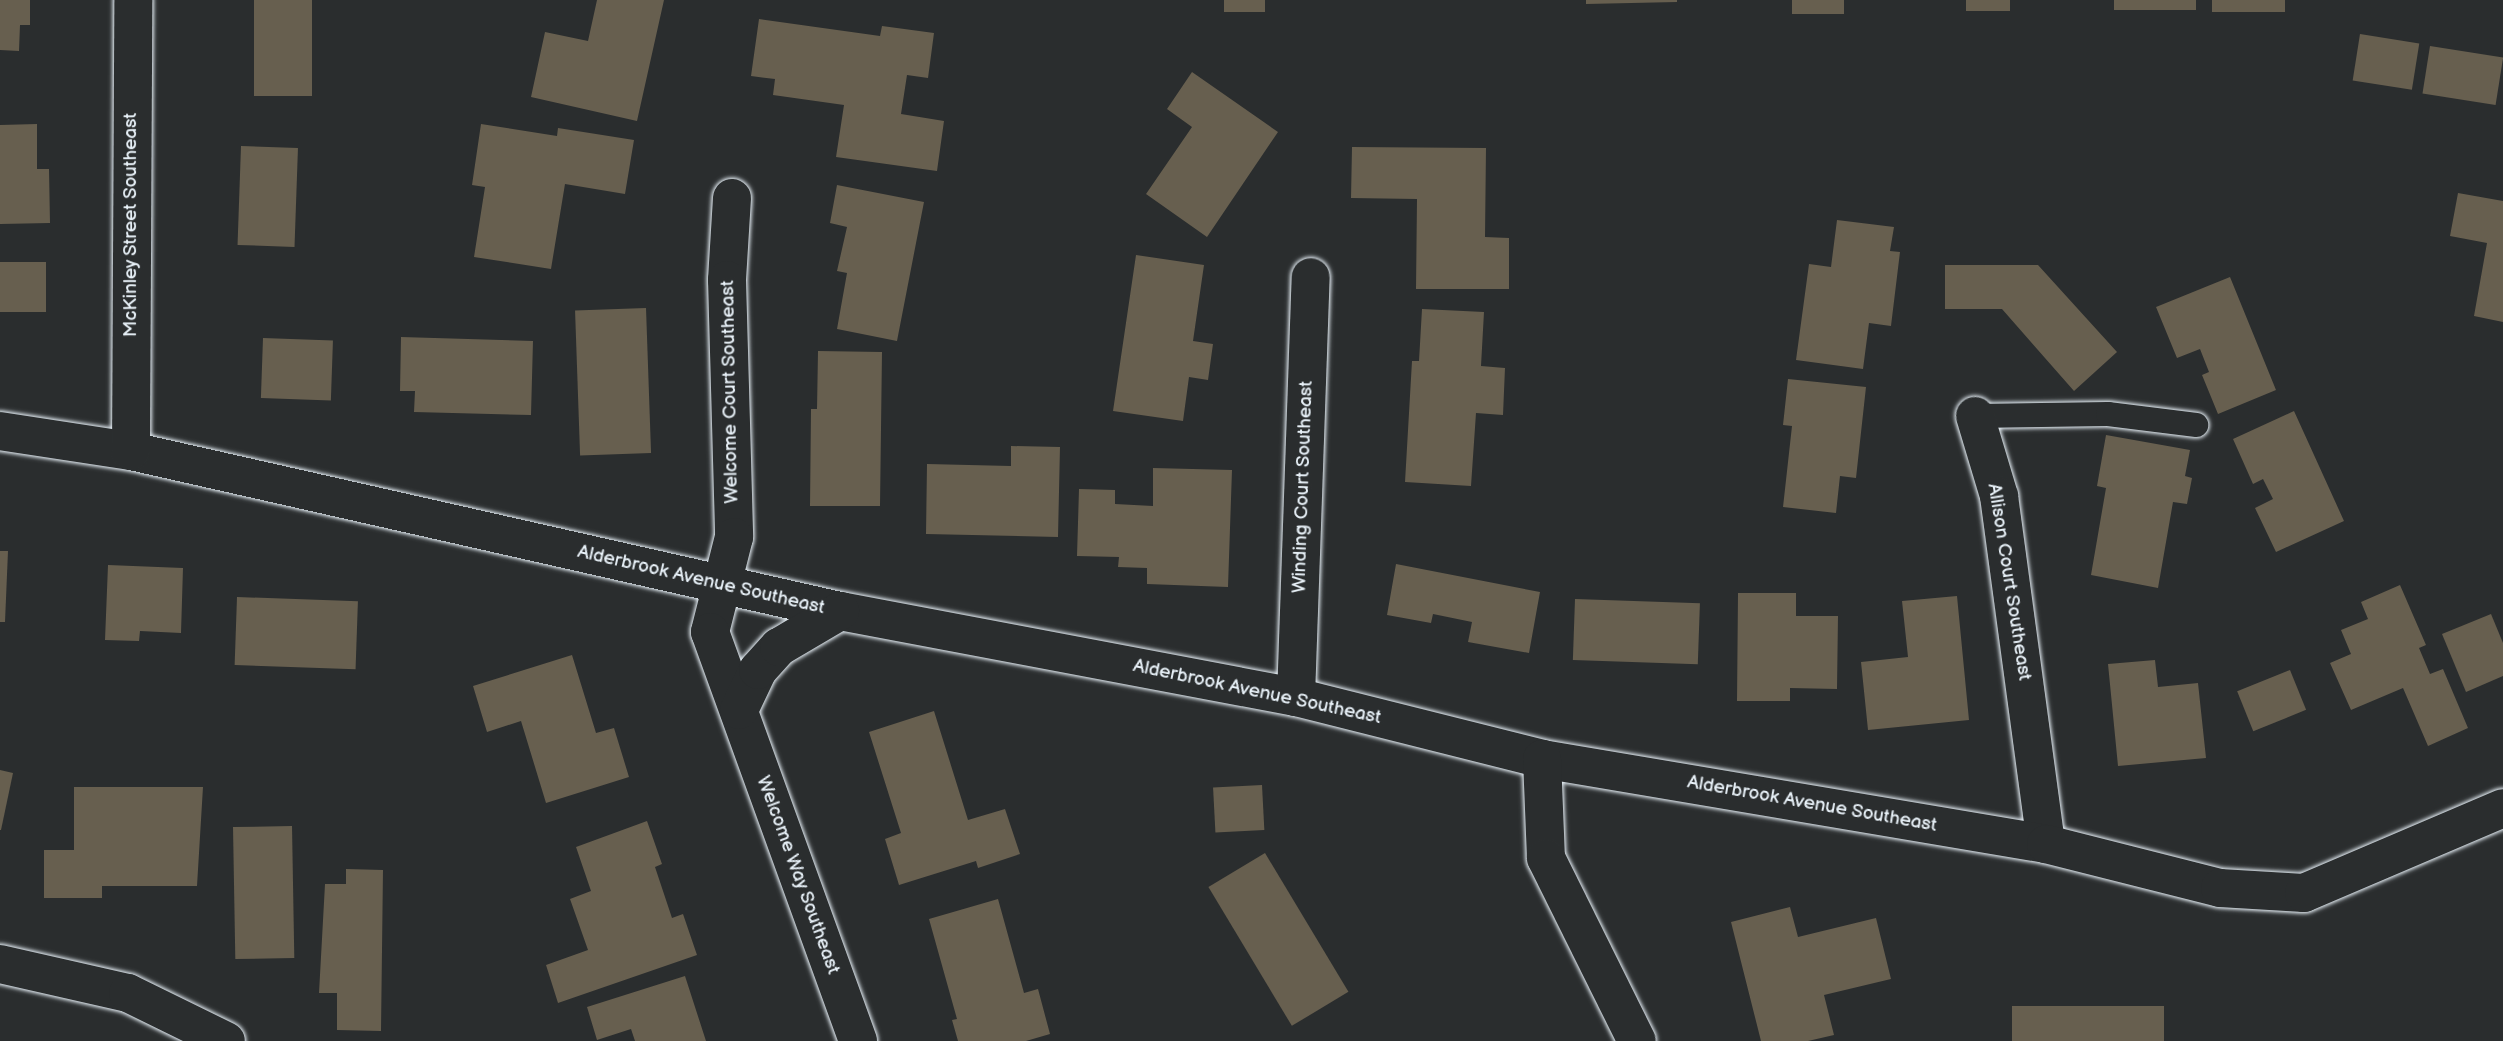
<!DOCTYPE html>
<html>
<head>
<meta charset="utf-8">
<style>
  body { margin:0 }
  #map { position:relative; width:2503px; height:1041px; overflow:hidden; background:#2a2d2e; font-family:"Balsamiq Sans",sans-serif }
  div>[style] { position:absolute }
  .building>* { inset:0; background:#675f4f; transform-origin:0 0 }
  .roads { filter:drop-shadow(0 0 2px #e8f1f8) drop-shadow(0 0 2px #e8f1f8) }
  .service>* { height:24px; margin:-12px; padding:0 12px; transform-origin:12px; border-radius:12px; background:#2a2d2e }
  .minor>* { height:38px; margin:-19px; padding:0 19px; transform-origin:19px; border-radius:19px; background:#2a2d2e }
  span { translate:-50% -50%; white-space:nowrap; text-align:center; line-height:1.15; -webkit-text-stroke:5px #2a2d2e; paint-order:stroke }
  .street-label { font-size:19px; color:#e8f1f8 }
</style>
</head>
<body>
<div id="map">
  <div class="building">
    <i style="clip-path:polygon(0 0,30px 0,30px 25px,20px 25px,19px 51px,0 50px)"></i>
    <i style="left:254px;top:0;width:58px;height:96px"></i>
    <i style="clip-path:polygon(597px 0,664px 0,637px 121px,531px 97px,545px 32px,588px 41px)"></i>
    <i style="left:1224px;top:0;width:41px;height:12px"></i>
    <i style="clip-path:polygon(1586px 0,1677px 0,1677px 2px,1586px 4px)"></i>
    <i style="left:1792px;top:0;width:52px;height:14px"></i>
    <i style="left:1966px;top:0;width:44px;height:11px"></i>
    <i style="left:2114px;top:0;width:82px;height:10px"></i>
    <i style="left:2212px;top:0;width:73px;height:12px"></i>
    <i style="clip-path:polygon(759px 19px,880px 36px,882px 26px,934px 33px,928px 78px,907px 75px,901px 114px,944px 121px,937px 171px,836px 157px,844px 105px,773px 95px,775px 79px,751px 76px)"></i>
    <i style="left:2360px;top:34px;width:60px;height:47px;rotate:9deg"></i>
    <i style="left:2430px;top:46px;width:74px;height:48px;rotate:9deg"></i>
    <i style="clip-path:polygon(1192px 72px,1278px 132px,1207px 237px,1146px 194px,1192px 127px,1167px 109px)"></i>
    <i style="clip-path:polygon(37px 124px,37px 169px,49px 169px,50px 223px,0 224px,0 125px)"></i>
    <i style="clip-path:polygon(481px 124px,557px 136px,558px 128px,634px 140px,625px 194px,565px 184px,551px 269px,474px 257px,485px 187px,472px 185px)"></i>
    <i style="left:241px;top:146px;width:57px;height:99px;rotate:2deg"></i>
    <i style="clip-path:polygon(1352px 147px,1486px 148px,1485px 237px,1509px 238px,1509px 289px,1416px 289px,1417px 199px,1351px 198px)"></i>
    <i style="clip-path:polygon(837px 185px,924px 202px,897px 341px,837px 329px,847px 273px,837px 271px,847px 227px,830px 223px)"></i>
    <i style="clip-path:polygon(2458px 193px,2503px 201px,2503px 322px,2474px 316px,2487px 243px,2450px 236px)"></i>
    <i style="clip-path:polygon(1837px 220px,1894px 227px,1890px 251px,1900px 252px,1891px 326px,1869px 323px,1863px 369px,1796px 360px,1809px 264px,1831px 267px)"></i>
    <i style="clip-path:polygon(1136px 255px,1204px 265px,1193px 341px,1213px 344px,1208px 380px,1189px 377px,1183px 421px,1113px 411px)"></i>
    <i style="left:0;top:262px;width:46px;height:50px"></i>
    <i style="clip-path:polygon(1945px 265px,2038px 265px,2117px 352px,2074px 391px,2002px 309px,1945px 309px)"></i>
    <i style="clip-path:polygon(2230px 277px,2276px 390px,2218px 414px,2202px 375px,2209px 372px,2200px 349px,2177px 358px,2156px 307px)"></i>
    <i style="left:646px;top:308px;width:145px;height:71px;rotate:88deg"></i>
    <i style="clip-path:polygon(1422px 309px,1484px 312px,1481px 366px,1505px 368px,1503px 415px,1476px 413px,1471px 486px,1405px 482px,1412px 361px,1419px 361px)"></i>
    <i style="clip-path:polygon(401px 337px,533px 341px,531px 415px,414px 412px,415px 391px,400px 391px)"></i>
    <i style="left:263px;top:338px;width:70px;height:60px;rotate:2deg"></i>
    <i style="clip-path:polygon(818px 351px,882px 352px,880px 506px,810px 506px,811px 409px,817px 409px)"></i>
    <i style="clip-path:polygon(1788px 379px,1866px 387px,1856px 478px,1840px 476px,1836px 513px,1783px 507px,1792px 426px,1783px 425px)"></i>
    <i style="clip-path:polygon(2294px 411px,2344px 521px,2276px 552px,2255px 508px,2273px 499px,2263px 479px,2253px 484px,2233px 439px)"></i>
    <i style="clip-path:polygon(2106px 435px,2190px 450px,2185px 476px,2192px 478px,2187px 504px,2173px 502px,2158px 588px,2091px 575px,2106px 488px,2097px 486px)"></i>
    <i style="clip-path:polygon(1011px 446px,1060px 447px,1058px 537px,926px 534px,927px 464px,1011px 466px)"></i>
    <i style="clip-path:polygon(1153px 468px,1232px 470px,1228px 587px,1147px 584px,1147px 568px,1118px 567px,1119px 557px,1077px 556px,1079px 489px,1115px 490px,1115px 504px,1153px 506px)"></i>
    <i style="clip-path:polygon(0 551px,8px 551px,5px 622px,0 622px)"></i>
    <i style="clip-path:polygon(1396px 564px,1540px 592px,1529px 653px,1468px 642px,1472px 622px,1433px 614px,1431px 623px,1387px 615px)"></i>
    <i style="clip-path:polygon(108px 565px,183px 568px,181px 633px,140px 631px,139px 641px,105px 640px)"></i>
    <i style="clip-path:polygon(2400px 585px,2426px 645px,2419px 648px,2430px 674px,2443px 669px,2468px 728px,2428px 746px,2403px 688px,2351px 710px,2330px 663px,2351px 654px,2341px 630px,2368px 619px,2361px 602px)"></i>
    <i style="clip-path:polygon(1738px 593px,1796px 593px,1796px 616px,1838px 616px,1837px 689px,1790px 688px,1790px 701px,1737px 701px)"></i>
    <i style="clip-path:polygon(1957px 596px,1969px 720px,1868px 730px,1861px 662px,1908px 657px,1902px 601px)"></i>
    <i style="left:237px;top:597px;width:121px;height:68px;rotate:2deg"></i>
    <i style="left:1575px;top:599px;width:125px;height:61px;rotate:2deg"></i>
    <i style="clip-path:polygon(2491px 614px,2503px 643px,2503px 676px,2466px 692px,2442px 634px)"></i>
    <i style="clip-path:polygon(572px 655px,596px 733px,614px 728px,629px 777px,546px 803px,521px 721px,487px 732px,473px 686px)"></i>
    <i style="clip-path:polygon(2155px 660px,2158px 687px,2198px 683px,2206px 758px,2118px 766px,2108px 664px)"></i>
    <i style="left:2290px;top:670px;width:43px;height:57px;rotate:68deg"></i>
    <i style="clip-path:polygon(934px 711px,968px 820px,1005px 809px,1020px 854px,978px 868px,976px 861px,899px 885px,885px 839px,901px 833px,869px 732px)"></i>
    <i style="clip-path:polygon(0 770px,13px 773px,1px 830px,0 830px)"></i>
    <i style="left:1262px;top:785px;width:45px;height:49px;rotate:87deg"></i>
    <i style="clip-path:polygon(74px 787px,203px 787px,197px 886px,102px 886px,102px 898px,44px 898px,44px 850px,74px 850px)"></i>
    <i style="clip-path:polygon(647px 821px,662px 864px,655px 867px,672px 918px,683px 914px,697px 955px,558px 1003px,546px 965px,588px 950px,570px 899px,591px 891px,576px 847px)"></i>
    <i style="left:292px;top:826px;width:132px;height:59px;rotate:89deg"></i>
    <i style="left:1265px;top:853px;width:162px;height:66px;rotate:59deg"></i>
    <i style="clip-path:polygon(346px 869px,383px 870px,381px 1031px,337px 1030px,337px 993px,319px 993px,325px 884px,346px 884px)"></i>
    <i style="clip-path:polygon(998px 899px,1024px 993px,1038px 989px,1050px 1034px,1026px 1041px,958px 1041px,952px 1020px,957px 1019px,929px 919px)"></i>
    <i style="clip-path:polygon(1790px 907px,1798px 937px,1876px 918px,1891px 979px,1824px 995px,1834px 1035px,1808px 1041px,1761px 1041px,1731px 922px)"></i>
    <i style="clip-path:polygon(685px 976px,706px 1041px,635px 1041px,631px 1029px,597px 1040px,587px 1007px)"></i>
    <i style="left:2164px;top:1006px;width:35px;height:152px;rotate:90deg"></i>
  </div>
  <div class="roads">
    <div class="service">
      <i style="left:1975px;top:416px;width:133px;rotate:-0.9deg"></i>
      <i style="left:2108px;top:414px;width:89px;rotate:7.1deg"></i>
    </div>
    <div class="minor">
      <i style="left:732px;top:198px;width:82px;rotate:93.5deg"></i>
      <i style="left:727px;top:280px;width:257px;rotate:88.4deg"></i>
      <i style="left:734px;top:537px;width:98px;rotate:104.2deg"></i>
      <i style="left:710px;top:632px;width:435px;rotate:70.1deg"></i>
      <i style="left:1975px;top:416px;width:84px;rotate:73.3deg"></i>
      <i style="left:1999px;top:496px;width:351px;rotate:82.3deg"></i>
      <i style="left:0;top:431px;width:133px;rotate:8.7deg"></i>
      <i style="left:131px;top:451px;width:727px;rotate:12.72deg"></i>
      <i style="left:840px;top:611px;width:464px;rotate:10.7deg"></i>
      <i style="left:1296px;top:697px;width:254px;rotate:14.1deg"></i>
      <i style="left:1542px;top:759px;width:511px;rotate:9.57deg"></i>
      <i style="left:2046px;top:844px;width:179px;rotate:14.2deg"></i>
      <i style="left:2220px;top:888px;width:84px;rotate:3.4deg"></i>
      <i style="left:2304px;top:893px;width:216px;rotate:-23.1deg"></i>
      <i style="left:131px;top:451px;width:451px;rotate:-89.7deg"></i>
      <i style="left:1296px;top:697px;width:420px;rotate:-88deg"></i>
      <i style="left:739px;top:710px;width:44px;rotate:-64.6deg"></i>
      <i style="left:758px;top:670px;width:31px;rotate:-48deg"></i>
      <i style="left:779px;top:647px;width:71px;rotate:-30.5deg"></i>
      <i style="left:1542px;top:759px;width:99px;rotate:87.7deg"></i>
      <i style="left:1546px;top:858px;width:204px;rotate:63.6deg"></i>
      <i style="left:0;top:964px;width:131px;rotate:12.8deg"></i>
      <i style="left:128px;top:993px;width:109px;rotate:26.1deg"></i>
    </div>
  </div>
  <div class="street-label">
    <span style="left:131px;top:225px;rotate:-90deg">McKinley Street Southeast</span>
    <span style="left:730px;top:392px;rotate:-91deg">Welcome Court Southeast</span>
    <span style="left:1303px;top:487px;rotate:-88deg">Winding Court Southeast</span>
    <span style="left:701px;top:580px;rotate:13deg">Alderbrook Avenue Southeast</span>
    <span style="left:2009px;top:582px;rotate:81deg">Allison Court Southeast</span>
    <span style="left:1257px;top:692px;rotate:12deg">Alderbrook Avenue Southeast</span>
    <span style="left:1812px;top:804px;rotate:10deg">Alderbrook Avenue Southeast</span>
    <span style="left:798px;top:875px;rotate:70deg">Welcome Way Southeast</span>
  </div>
</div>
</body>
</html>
